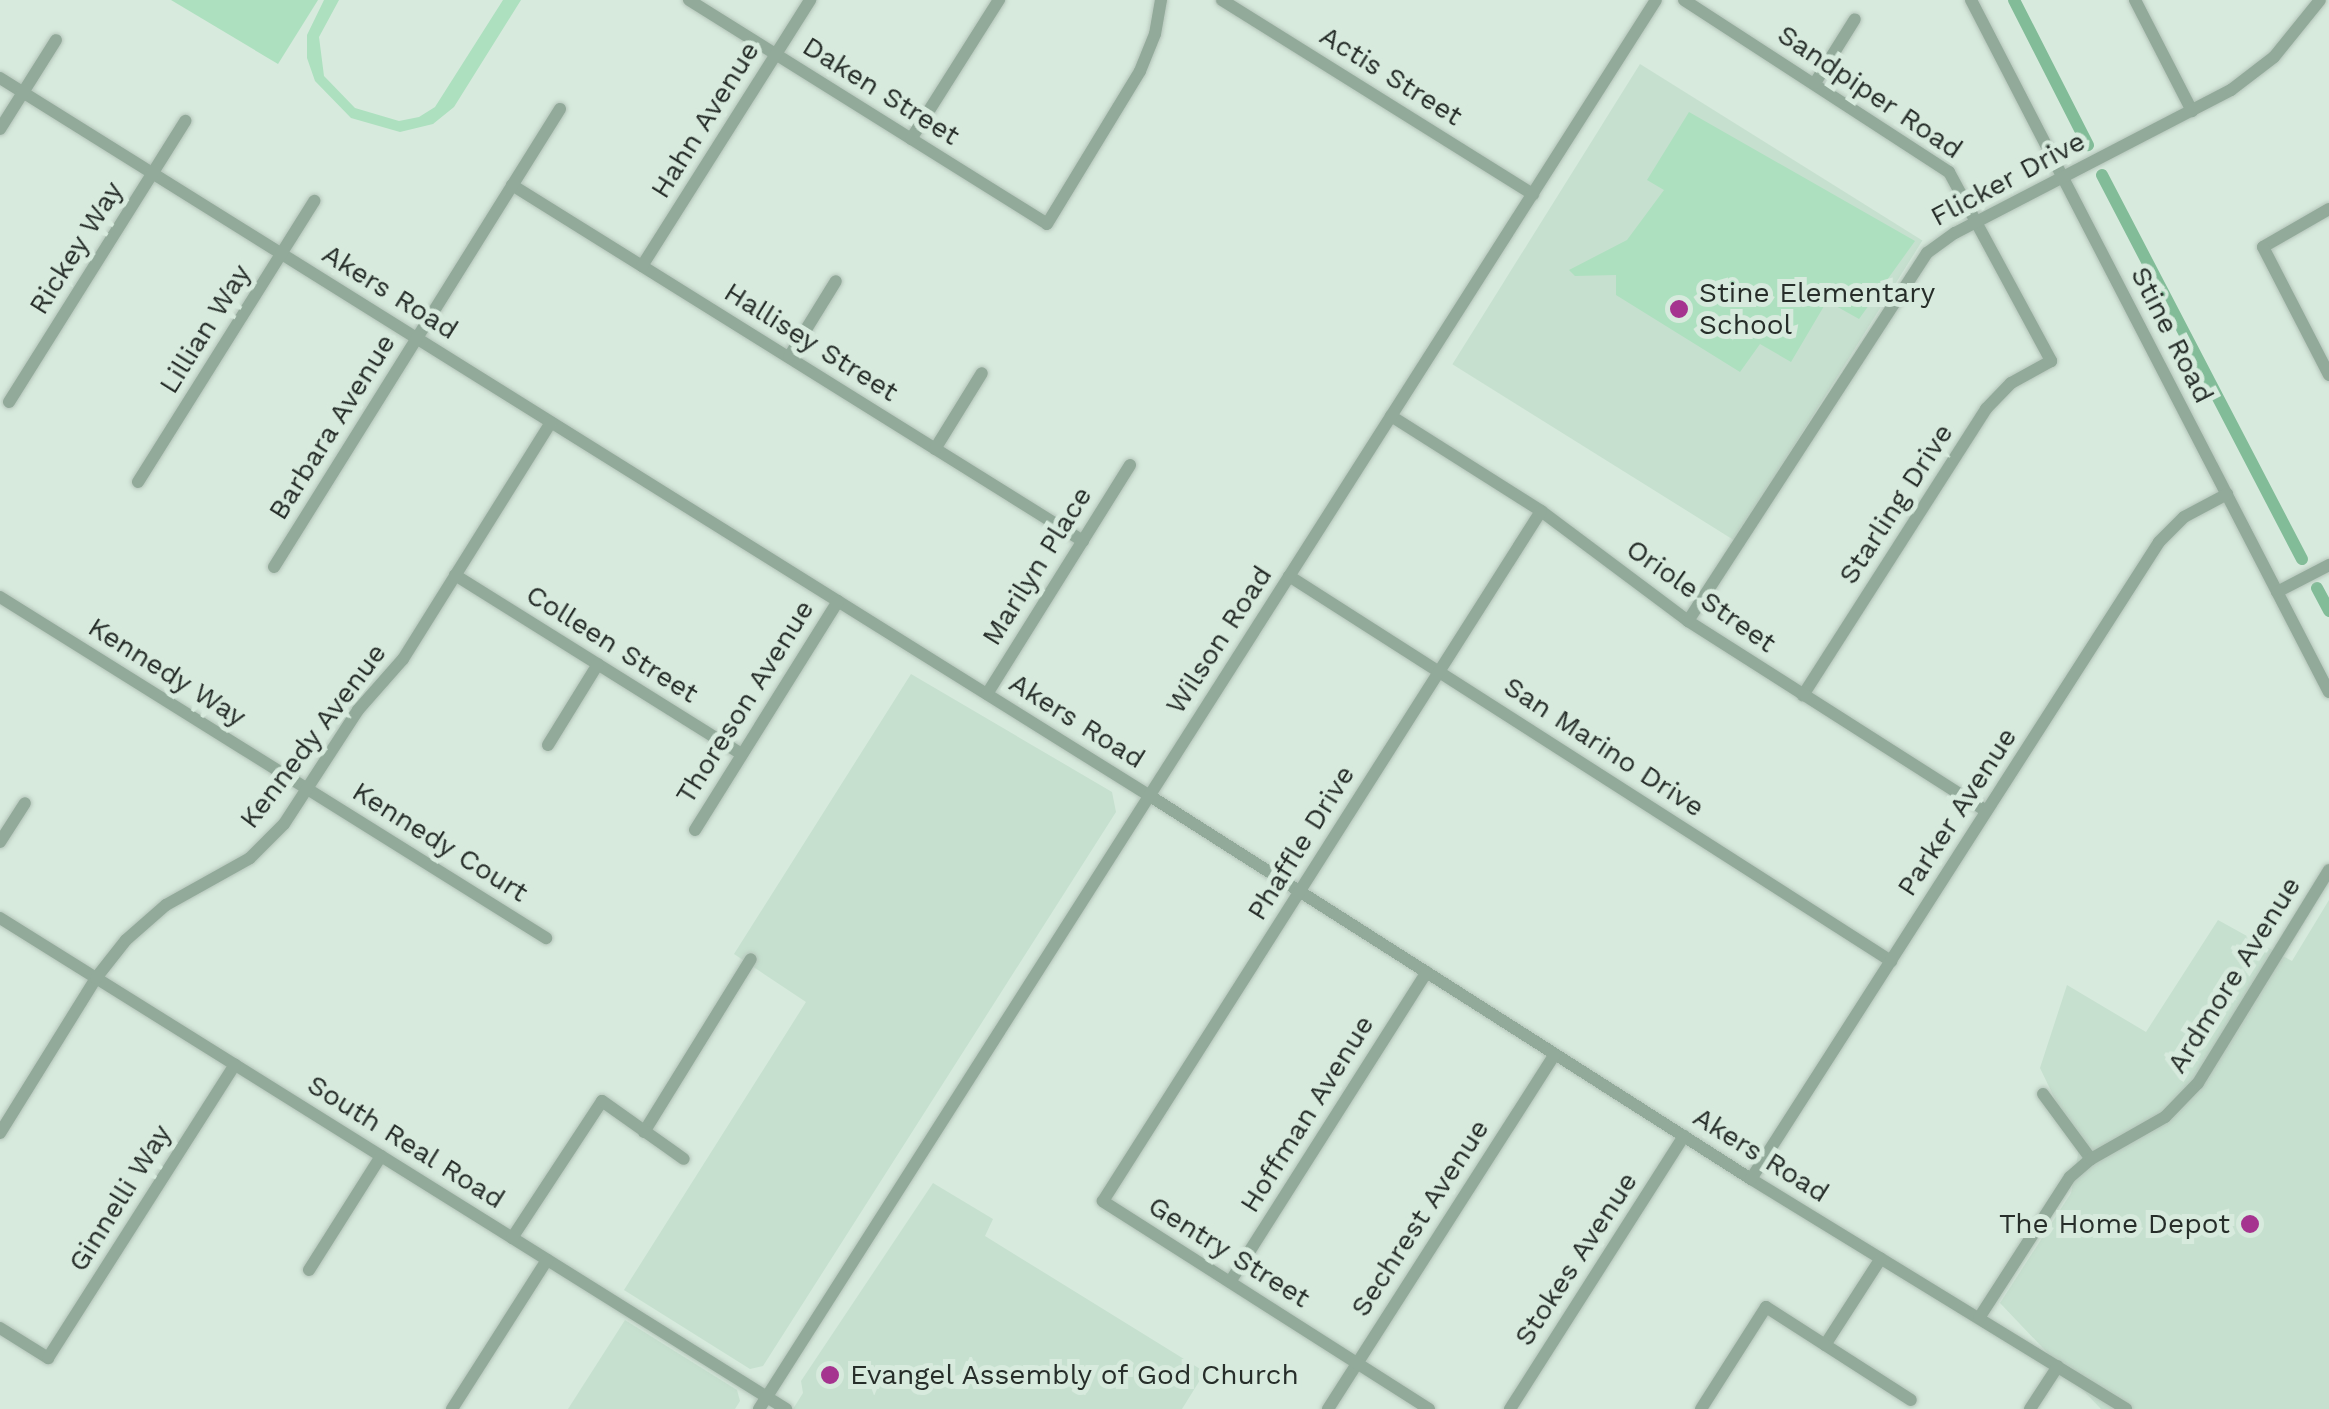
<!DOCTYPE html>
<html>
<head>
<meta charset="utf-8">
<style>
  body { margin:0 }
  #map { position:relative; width:2329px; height:1409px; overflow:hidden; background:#d7eadd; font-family:"Work Sans",sans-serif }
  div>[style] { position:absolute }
  .built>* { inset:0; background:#c6e0cf; transform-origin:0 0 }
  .green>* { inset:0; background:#ade0bf }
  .canal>* { height:12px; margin:-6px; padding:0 6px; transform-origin:6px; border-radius:6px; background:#82bc98 }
  .roads { filter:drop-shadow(0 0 2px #b4c4b9) drop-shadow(0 0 2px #b4c4b9) }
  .minor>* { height:12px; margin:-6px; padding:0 6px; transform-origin:6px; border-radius:6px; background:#92aa9a }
  .dots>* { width:28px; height:28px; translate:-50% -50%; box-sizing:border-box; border:5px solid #d7eadd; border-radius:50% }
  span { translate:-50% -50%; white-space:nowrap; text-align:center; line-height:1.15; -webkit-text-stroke:10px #d7eadd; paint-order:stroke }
  .street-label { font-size:28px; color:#272e2a }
  .poi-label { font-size:28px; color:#272e2a }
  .left { translate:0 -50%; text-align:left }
  .right { translate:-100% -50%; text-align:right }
</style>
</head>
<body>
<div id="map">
  <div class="built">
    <i style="left:1640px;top:64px;width:333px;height:354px;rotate:32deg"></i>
    <i style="clip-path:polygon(911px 674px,1112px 792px,1116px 812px,763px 1366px,750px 1369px,624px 1290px,806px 1002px,734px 954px)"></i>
    <i style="clip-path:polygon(2329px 900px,2329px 1409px,2101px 1409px,2000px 1303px,2071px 1193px,2079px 1149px,2040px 1068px,2067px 985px,2146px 1032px,2218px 920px,2292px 961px)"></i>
    <i style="clip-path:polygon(933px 1183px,993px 1219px,985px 1236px,1205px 1372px,1182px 1409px,793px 1409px,803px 1393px,801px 1381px)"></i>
    <i style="clip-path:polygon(625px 1320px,737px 1390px,740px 1401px,735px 1409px,568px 1409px)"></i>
  </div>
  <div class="green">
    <i style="clip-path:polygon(171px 0,318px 0,278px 64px)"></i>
    <i style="clip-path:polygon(324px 0,339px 0,319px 37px,324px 76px,355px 108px,399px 121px,419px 117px,435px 107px,503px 0,521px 0,454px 107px,433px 124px,400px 132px,351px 118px,315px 81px,307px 58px,307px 35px)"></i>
    <i style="clip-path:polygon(1689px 112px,1915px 241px,1859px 319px,1827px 301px,1791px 362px,1760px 344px,1740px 372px,1616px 295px,1616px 275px,1575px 276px,1569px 270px,1627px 240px,1664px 190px,1647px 180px)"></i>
  </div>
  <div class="canal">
    <i style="left:2014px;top:0;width:163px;rotate:63deg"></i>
    <i style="left:2102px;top:175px;width:433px;rotate:62.5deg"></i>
    <i style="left:2317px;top:588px;width:26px;rotate:62deg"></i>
  </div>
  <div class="roads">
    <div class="minor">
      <i style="left:689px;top:0;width:422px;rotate:32deg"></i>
      <i style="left:1047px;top:224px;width:179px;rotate:-58.7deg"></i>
      <i style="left:1140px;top:71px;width:40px;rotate:-68deg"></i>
      <i style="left:1155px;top:34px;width:35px;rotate:-80deg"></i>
      <i style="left:1222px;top:0;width:367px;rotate:32deg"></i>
      <i style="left:1684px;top:0;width:316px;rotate:33deg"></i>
      <i style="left:1949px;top:172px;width:215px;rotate:61.6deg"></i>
      <i style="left:2051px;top:361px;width:46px;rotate:151.2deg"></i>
      <i style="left:2011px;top:383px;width:36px;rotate:134deg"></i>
      <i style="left:1986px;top:409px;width:340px;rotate:122.6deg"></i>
      <i style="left:1971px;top:0;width:779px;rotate:62.65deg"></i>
      <i style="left:2135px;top:0;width:125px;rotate:62.8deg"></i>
      <i style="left:0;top:78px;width:1356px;rotate:31.98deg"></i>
      <i style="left:1150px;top:796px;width:713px;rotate:32.51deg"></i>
      <i style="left:1751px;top:1179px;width:440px;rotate:31.5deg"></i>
      <i style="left:1815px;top:83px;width:75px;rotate:-58deg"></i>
      <i style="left:0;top:129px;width:105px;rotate:-57.8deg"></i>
      <i style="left:911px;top:139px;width:165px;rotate:-57.7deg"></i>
      <i style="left:512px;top:185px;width:673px;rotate:31.94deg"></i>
      <i style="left:2329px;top:209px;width:76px;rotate:150.1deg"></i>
      <i style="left:2263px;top:247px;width:144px;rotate:62.7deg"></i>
      <i style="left:642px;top:266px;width:315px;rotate:-57.7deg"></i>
      <i style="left:789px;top:357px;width:89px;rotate:-58.3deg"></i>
      <i style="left:9px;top:402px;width:332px;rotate:-57.9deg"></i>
      <i style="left:1391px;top:416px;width:178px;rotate:32.3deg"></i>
      <i style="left:1541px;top:511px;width:184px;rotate:36.8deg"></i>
      <i style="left:1688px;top:621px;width:353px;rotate:32.5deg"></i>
      <i style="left:935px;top:449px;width:89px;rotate:-58.3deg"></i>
      <i style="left:138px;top:482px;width:332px;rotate:-57.9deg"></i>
      <i style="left:274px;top:567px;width:540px;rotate:-58.02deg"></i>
      <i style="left:455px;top:575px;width:338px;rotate:32deg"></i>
      <i style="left:1289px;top:576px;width:715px;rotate:32.6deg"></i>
      <i style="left:2277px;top:592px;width:59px;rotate:-27.4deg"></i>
      <i style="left:0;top:597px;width:644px;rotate:31.99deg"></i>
      <i style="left:1688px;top:621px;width:439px;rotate:-57deg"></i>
      <i style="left:1927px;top:253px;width:34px;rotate:-36deg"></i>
      <i style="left:1955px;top:233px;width:311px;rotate:-27.4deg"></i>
      <i style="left:2231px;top:90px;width:54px;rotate:-37.5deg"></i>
      <i style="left:2274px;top:57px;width:73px;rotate:-51.1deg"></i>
      <i style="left:987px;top:694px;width:270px;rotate:-58deg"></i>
      <i style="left:548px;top:745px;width:95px;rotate:-58.3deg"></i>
      <i style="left:695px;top:830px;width:270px;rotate:-58deg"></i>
      <i style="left:0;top:842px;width:46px;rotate:-57.3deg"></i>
      <i style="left:0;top:918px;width:927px;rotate:31.99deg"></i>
      <i style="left:2043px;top:1094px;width:81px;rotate:53.6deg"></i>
      <i style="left:644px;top:1132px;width:203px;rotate:-58.3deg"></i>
      <i style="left:0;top:1133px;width:182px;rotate:-58.2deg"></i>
      <i style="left:96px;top:978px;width:48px;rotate:-51.7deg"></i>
      <i style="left:126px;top:940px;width:53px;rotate:-41.2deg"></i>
      <i style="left:166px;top:905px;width:96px;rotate:-29.2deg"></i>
      <i style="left:250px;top:858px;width:48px;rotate:-45deg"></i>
      <i style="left:284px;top:824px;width:136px;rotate:-57deg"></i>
      <i style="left:358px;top:710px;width:68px;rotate:-48.6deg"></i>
      <i style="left:403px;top:659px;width:279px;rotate:-58deg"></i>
      <i style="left:1751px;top:1179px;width:756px;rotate:-57.36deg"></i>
      <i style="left:2159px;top:542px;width:35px;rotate:-45deg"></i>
      <i style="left:2184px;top:517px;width:49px;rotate:-28.1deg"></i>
      <i style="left:512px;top:1238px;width:164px;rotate:-56.7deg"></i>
      <i style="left:602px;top:1101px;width:100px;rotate:35.3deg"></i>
      <i style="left:309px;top:1270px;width:135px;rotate:-57.7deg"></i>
      <i style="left:1230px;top:1282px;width:367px;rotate:-57.6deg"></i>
      <i style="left:1979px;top:1318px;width:168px;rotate:-57.2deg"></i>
      <i style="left:2070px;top:1177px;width:28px;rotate:-41deg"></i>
      <i style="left:2091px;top:1159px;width:85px;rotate:-29.6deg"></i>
      <i style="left:2165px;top:1117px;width:47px;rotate:-45.9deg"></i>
      <i style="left:2198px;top:1083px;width:250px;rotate:-58.4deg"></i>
      <i style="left:0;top:1328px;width:57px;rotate:32deg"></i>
      <i style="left:48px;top:1358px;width:348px;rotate:-57.5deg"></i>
      <i style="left:1825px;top:1345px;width:103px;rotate:-57.2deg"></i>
      <i style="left:452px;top:1409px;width:177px;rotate:-57.5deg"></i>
      <i style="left:759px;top:1409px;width:1670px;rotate:-57.52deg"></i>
      <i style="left:1328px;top:1409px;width:421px;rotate:-57.4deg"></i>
      <i style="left:1429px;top:1409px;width:387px;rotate:-147.5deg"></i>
      <i style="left:1103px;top:1201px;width:817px;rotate:-57.59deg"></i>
      <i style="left:1510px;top:1409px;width:324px;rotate:-57.5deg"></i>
      <i style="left:1701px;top:1409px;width:121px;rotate:-57.5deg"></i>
      <i style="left:1766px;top:1307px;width:172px;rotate:32.7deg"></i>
      <i style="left:2030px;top:1409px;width:51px;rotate:-56.9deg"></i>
    </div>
  </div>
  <div class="dots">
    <i style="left:1679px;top:309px;background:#a5338f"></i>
    <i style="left:2250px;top:1224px;background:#a5338f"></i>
    <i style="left:830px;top:1375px;background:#a5338f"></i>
  </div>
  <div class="street-label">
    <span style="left:1391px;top:76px;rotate:32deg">Actis Street</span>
    <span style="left:881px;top:91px;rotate:32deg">Daken Street</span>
    <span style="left:1870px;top:92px;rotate:34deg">Sandpiper Road</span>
    <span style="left:705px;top:120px;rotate:-58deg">Hahn Avenue</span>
    <span style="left:2008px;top:179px;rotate:-28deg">Flicker Drive</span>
    <span style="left:76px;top:248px;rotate:-58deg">Rickey Way</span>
    <span style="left:390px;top:292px;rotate:32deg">Akers Road</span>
    <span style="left:205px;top:329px;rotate:-58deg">Lillian Way</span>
    <span style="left:2172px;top:335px;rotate:63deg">Stine Road</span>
    <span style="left:811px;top:342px;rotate:32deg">Hallisey Street</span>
    <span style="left:332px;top:427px;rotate:-58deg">Barbara Avenue</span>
    <span style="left:1896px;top:504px;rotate:-57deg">Starling Drive</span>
    <span style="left:1037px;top:566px;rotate:-58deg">Marilyn Place</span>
    <span style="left:1701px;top:596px;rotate:35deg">Oriole Street</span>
    <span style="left:1219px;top:640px;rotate:-57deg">Wilson Road</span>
    <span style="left:612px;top:644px;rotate:32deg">Colleen Street</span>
    <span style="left:167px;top:672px;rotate:32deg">Kennedy Way</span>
    <span style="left:745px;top:702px;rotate:-58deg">Thoreson Avenue</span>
    <span style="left:1077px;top:721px;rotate:32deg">Akers Road</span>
    <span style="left:313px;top:736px;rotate:-53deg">Kennedy Avenue</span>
    <span style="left:1604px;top:747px;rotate:33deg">San Marino Drive</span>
    <span style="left:1957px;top:812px;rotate:-57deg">Parker Avenue</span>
    <span style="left:440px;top:842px;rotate:32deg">Kennedy Court</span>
    <span style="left:1301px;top:843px;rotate:-58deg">Phaffle Drive</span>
    <span style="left:2234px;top:975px;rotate:-58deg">Ardmore Avenue</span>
    <span style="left:1307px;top:1114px;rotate:-58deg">Hoffman Avenue</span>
    <span style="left:406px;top:1142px;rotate:32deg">South Real Road</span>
    <span style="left:1761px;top:1155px;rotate:32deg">Akers Road</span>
    <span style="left:120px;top:1198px;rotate:-58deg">Ginnelli Way</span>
    <span style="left:1420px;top:1218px;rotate:-57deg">Sechrest Avenue</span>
    <span style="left:1229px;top:1252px;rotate:32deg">Gentry Street</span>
    <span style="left:1576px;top:1259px;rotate:-57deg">Stokes Avenue</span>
  </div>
  <div class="poi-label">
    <span class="left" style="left:1699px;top:309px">Stine Elementary<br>School</span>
    <span class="right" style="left:2230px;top:1224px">The Home Depot</span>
    <span class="left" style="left:850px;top:1375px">Evangel Assembly of God Church</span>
  </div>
</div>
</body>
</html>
